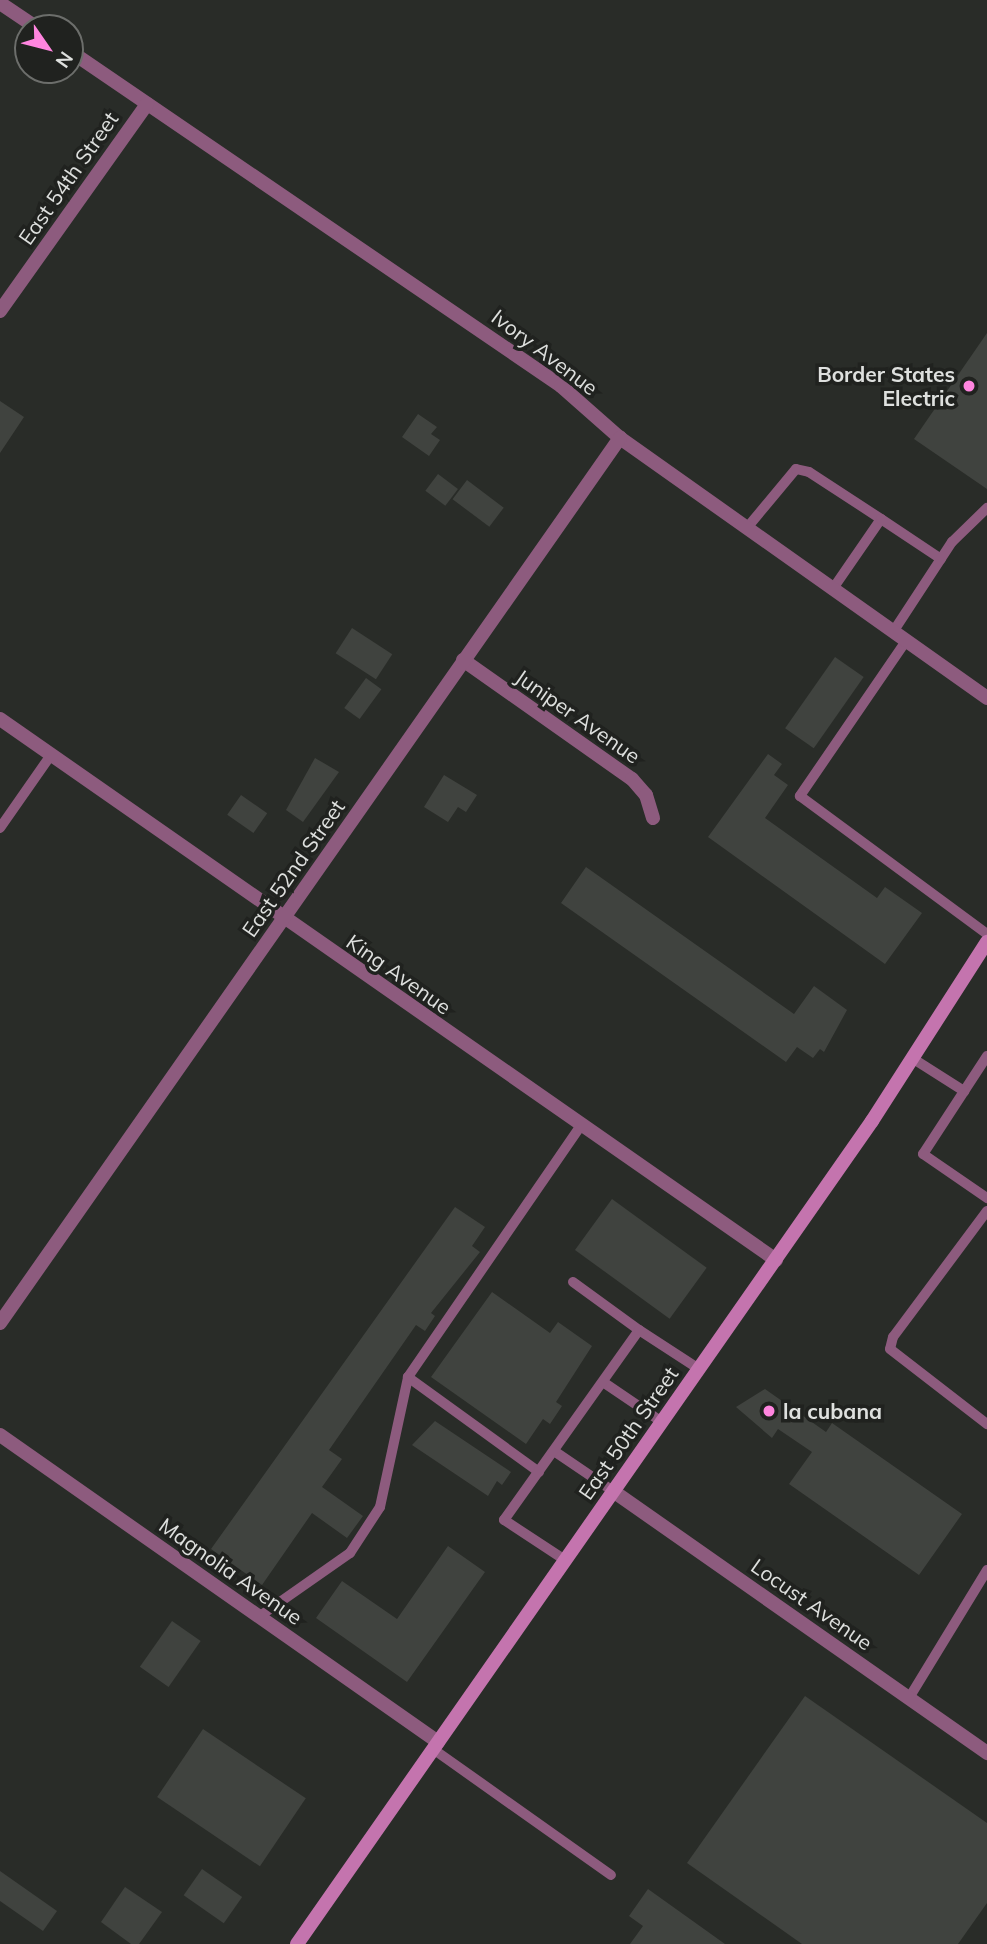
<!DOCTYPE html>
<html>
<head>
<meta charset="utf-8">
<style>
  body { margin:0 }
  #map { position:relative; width:987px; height:1944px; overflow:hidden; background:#292c28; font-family:Mulish,sans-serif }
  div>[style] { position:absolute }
  .building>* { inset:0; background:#40433f; transform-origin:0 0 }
  .service>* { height:10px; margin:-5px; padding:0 5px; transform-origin:5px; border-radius:5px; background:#8d5b7e }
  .minor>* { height:14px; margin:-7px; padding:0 7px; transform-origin:7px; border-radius:7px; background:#8d5b7e }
  .secondary>* { height:14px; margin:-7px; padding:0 7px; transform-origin:7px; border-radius:7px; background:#c474ae }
  .dots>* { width:19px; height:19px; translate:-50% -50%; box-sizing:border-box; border:4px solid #20221f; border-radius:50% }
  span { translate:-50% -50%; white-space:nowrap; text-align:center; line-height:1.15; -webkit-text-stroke:7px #20221f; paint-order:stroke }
  .street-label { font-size:21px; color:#dee0de }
  .poi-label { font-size:21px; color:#dee0de; font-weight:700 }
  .right { translate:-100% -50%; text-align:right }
  .left { translate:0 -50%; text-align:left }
  .north { position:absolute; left:14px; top:14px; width:70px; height:70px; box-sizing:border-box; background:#20221f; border:2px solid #6c6e6b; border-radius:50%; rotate:125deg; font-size:19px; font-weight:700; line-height:28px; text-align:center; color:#dee0de }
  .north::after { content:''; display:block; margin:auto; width:24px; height:32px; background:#ff85df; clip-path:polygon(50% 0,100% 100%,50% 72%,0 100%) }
</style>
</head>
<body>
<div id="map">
  <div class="building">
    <i style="clip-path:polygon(987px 333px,987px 489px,914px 439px)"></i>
    <i style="clip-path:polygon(0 401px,24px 417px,0 453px)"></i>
    <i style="clip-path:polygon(418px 414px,437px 427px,431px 434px,440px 440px,429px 456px,402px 437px)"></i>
    <i style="left:438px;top:474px;width:25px;height:21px;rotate:37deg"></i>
    <i style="left:467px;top:480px;width:46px;height:24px;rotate:37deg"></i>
    <i style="left:352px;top:628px;width:48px;height:30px;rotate:33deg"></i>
    <i style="left:835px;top:657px;width:35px;height:87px;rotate:35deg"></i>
    <i style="left:366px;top:678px;width:19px;height:37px;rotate:36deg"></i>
    <i style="clip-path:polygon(768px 754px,782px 764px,774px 775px,788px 785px,765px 818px,877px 898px,885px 887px,922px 913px,885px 964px,708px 837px)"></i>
    <i style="clip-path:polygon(315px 758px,339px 772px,303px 822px,286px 810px)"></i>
    <i style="clip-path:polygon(444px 775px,477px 795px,466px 812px,458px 807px,448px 822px,424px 807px)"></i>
    <i style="left:241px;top:795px;width:32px;height:24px;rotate:35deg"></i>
    <i style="clip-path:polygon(586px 867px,794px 1014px,814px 986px,847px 1010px,824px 1052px,820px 1049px,813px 1058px,797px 1047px,786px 1062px,561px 903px)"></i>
    <i style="left:612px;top:1199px;width:117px;height:63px;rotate:36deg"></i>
    <i style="clip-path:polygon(455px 1207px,485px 1227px,472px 1246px,480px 1252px,431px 1313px,435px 1316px,425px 1331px,416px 1325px,329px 1450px,342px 1459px,322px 1487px,363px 1516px,347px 1538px,312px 1513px,262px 1585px,211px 1549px)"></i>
    <i style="clip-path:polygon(492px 1292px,550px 1333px,558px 1322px,592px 1346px,556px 1402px,562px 1406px,550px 1424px,543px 1419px,526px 1444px,431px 1377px)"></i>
    <i style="clip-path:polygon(765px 1389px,826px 1432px,832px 1423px,962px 1514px,919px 1575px,789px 1484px,812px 1452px,778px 1429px,772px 1438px,736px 1407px)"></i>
    <i style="clip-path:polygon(435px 1421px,511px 1472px,502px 1485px,497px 1481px,488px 1496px,412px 1445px)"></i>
    <i style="clip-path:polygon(448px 1546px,485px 1572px,407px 1682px,316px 1618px,342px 1581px,397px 1619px)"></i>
    <i style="left:172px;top:1621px;width:35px;height:56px;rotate:35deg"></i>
    <i style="clip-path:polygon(805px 1696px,987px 1823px,987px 1903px,958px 1944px,802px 1944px,687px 1863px)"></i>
    <i style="left:203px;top:1729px;width:124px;height:82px;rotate:34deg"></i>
    <i style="left:202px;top:1869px;width:49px;height:32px;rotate:35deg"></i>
    <i style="clip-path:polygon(0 1871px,57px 1911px,43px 1931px,0 1901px)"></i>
    <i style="clip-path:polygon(125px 1887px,162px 1912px,139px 1944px,131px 1944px,101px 1922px)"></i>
    <i style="clip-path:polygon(648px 1889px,725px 1944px,630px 1944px,643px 1926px,629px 1916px)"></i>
  </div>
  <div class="service">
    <i style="left:746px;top:529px;width:78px;rotate:-50.2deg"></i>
    <i style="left:796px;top:469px;width:13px;rotate:13deg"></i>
    <i style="left:809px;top:472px;width:86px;rotate:33.1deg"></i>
    <i style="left:832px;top:590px;width:86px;rotate:-55.4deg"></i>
    <i style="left:881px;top:519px;width:72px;rotate:33.7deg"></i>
    <i style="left:893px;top:632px;width:108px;rotate:-56.8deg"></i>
    <i style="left:952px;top:542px;width:49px;rotate:-44.2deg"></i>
    <i style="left:906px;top:641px;width:188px;rotate:124.4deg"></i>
    <i style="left:800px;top:796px;width:232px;rotate:36.4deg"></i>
    <i style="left:0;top:828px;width:89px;rotate:-55.1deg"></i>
    <i style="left:987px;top:1056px;width:117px;rotate:123.1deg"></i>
    <i style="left:923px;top:1154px;width:78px;rotate:34.5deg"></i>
    <i style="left:912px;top:1058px;width:62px;rotate:32.4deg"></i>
    <i style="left:987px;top:1211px;width:157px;rotate:126.7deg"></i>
    <i style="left:893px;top:1337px;width:12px;rotate:104deg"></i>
    <i style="left:890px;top:1349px;width:123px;rotate:37.7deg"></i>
    <i style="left:573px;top:1282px;width:82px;rotate:36deg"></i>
    <i style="left:603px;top:1382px;width:71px;rotate:34.1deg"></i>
    <i style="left:554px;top:1451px;width:71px;rotate:34.1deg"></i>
    <i style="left:539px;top:1472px;width:162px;rotate:-144.1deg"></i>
    <i style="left:408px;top:1377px;width:306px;rotate:-55.5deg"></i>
    <i style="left:565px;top:1560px;width:73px;rotate:-146.7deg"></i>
    <i style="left:504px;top:1520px;width:233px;rotate:-54.6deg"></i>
    <i style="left:639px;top:1330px;width:72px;rotate:33deg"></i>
    <i style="left:260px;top:1616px;width:110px;rotate:-35deg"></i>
    <i style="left:350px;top:1553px;width:55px;rotate:-56.9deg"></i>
    <i style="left:380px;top:1507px;width:133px;rotate:-77.8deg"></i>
    <i style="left:909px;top:1698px;width:150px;rotate:-58.6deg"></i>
    <i style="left:433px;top:1749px;width:218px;rotate:35.3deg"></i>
  </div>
  <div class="minor">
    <i style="left:0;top:3px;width:45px;rotate:34deg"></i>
    <i style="left:70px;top:51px;width:594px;rotate:34.3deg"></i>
    <i style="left:561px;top:386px;width:79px;rotate:41.4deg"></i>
    <i style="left:620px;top:438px;width:450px;rotate:35.3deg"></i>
    <i style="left:0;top:311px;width:254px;rotate:-54.6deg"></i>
    <i style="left:463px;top:660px;width:207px;rotate:35.2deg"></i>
    <i style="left:632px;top:779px;width:21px;rotate:49deg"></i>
    <i style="left:646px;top:795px;width:24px;rotate:73deg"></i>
    <i style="left:0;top:719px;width:946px;rotate:34.88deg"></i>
    <i style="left:0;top:1323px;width:1081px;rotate:-54.99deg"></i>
    <i style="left:0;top:1435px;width:535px;rotate:35.03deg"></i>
    <i style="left:613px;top:1491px;width:457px;rotate:35deg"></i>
  </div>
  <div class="secondary">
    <i style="left:297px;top:1944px;width:1004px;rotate:-55.06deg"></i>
    <i style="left:872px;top:1121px;width:213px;rotate:-57.3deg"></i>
  </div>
  <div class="dots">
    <i style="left:969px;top:386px;background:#ff85df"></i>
    <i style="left:769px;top:1411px;background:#ff85df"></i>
  </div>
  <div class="street-label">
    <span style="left:68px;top:178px;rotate:-55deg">East 54th Street</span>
    <span style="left:545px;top:352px;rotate:37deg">Ivory Avenue</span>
    <span style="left:578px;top:716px;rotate:35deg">Juniper Avenue</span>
    <span style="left:293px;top:868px;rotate:-55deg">East 52nd Street</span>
    <span style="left:399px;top:974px;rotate:35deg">King Avenue</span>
    <span style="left:628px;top:1433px;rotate:-55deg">East 50th Street</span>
    <span style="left:231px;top:1571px;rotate:35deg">Magnolia Avenue</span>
    <span style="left:812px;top:1604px;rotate:35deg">Locust Avenue</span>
  </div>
  <div class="poi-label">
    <span class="right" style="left:955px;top:386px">Border States<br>Electric</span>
    <span class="left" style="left:783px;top:1411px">la cubana</span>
  </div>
  <div class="north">N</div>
</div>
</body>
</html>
